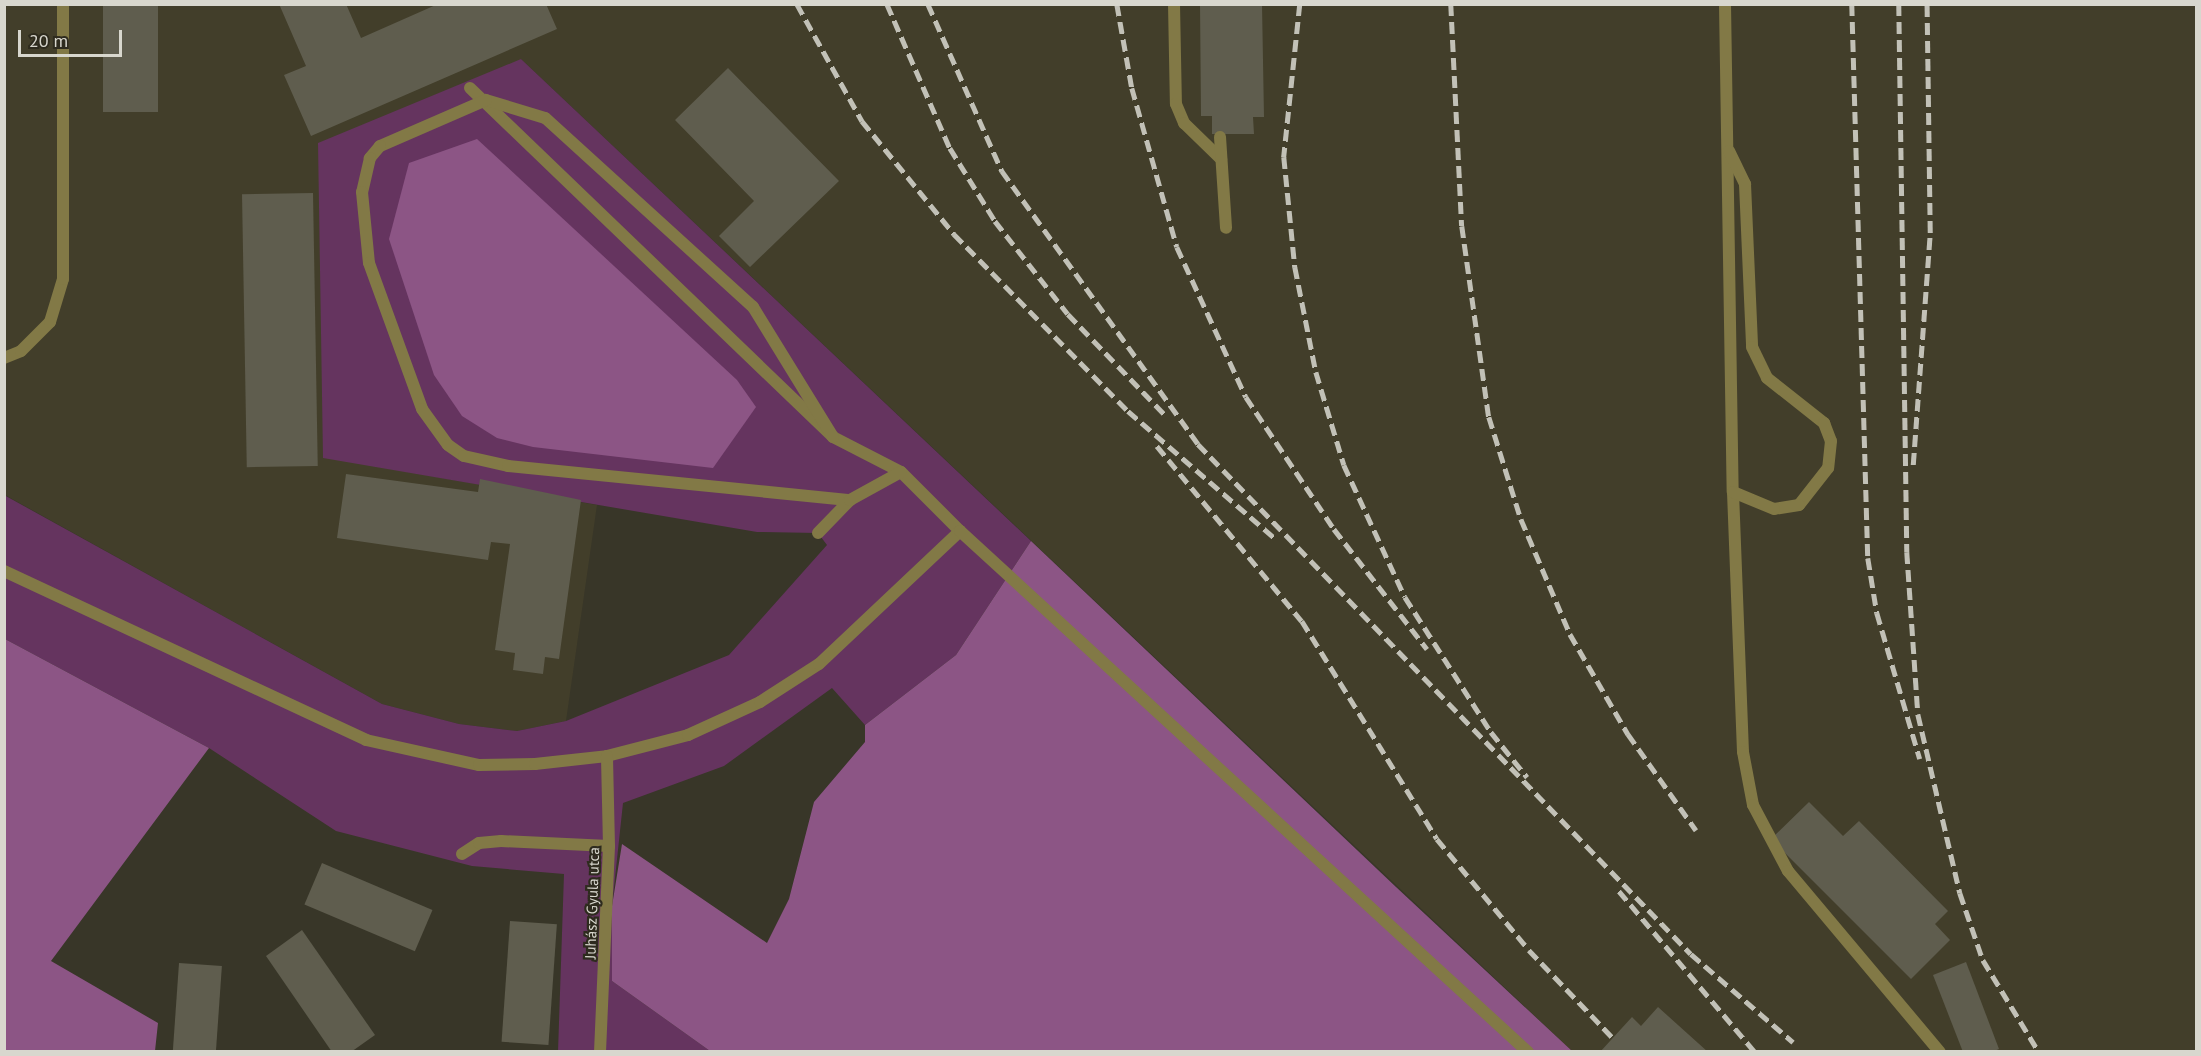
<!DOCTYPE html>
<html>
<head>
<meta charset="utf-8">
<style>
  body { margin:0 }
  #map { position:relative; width:2201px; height:1056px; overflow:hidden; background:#383628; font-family:"PT Sans",sans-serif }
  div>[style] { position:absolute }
  .built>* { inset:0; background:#423e2a }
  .green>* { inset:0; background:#65345f }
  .forest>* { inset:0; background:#8c5585 }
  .building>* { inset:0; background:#5f5d4e; transform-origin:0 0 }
  .service>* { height:12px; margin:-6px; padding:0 6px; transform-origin:6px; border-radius:6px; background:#827946 }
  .minor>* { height:12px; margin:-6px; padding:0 6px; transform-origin:6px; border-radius:6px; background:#827946 }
  .rail>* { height:4.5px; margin-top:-2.25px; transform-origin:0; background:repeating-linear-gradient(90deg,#c2c1b7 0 12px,transparent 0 18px) }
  span { translate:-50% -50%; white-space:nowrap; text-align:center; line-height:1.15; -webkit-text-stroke:4.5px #2e2b1e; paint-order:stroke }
  .street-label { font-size:15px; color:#d8d7ce }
  .frame { position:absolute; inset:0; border:6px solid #d8d7ce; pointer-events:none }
  .scale { position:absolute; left:18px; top:30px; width:104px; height:27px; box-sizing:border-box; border:3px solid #d8d7ce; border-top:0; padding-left:8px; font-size:18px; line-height:21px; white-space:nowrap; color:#d8d7ce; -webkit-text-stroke:4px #2e2b1e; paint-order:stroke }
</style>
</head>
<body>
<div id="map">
  <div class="built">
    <i style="clip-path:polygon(4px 5px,2196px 5px,2196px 1051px,1572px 1051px,521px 59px,323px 457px,597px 505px,566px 721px,517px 731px,459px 724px,382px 704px,5px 495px)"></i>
  </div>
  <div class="green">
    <i style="clip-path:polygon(521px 59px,1031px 541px,956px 655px,865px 725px,832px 688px,724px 766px,623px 803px,612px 906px,612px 981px,710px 1051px,558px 1052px,564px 874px,472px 866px,336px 831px,209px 748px,5px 639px,4px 495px,382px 704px,459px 724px,517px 731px,566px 721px,729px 655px,827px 545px,818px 533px,757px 532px,323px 458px,318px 143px)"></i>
  </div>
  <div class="forest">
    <i style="clip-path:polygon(477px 139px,737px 380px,756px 407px,713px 468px,533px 447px,497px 438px,462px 416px,434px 375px,389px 239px,409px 163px)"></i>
    <i style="clip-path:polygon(1031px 541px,1396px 887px,1572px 1051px,710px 1051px,612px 981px,612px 906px,622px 844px,767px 943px,789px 899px,814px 802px,865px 742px,865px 725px,956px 655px)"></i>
    <i style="clip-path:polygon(5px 639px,209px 748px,51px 961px,158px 1023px,155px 1051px,5px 1051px)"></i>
  </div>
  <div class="building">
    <i style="left:103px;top:4px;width:55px;height:108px"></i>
    <i style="clip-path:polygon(279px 4px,346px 4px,361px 38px,438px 4px,546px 4px,557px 29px,311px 136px,284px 75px,306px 66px)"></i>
    <i style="clip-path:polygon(1200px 4px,1262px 4px,1264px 117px,1253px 117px,1254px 134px,1212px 134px,1212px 116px,1201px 116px)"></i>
    <i style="clip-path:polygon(728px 68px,839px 181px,750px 267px,719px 236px,754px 201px,675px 120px)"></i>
    <i style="left:313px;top:193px;width:273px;height:71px;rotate:89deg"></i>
    <i style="clip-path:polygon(346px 474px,478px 492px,480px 479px,581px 500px,559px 659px,545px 657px,543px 674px,513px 670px,515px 653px,495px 650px,510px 544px,491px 542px,488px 560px,337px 538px)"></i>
    <i style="clip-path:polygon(1809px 802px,1843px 836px,1859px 821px,1948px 911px,1935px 924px,1950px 940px,1911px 979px,1771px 839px)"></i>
    <i style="left:322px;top:863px;width:120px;height:45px;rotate:23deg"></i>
    <i style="left:510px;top:921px;width:47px;height:121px;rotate:4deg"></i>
    <i style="clip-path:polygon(302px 930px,375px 1035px,351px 1052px,332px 1052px,266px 956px)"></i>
    <i style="clip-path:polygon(1966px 962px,1999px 1049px,1992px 1052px,1963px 1052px,1933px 975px)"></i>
    <i style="left:179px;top:963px;width:43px;height:89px;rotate:4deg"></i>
    <i style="clip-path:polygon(1658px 1007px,1708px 1052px,1600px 1052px,1632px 1017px,1641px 1026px)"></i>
  </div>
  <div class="service">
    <i style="left:1174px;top:4px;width:100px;rotate:88.9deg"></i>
    <i style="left:1176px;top:104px;width:21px;rotate:67deg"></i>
    <i style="left:1184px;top:123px;width:52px;rotate:44.2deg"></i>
    <i style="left:1725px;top:4px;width:488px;rotate:89.1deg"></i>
    <i style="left:1733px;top:492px;width:260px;rotate:87.8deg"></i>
    <i style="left:1743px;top:752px;width:54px;rotate:79.3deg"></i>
    <i style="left:1753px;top:805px;width:75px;rotate:62.1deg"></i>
    <i style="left:1788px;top:871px;width:236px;rotate:50deg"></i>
    <i style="left:470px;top:88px;width:504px;rotate:43.87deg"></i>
    <i style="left:833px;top:437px;width:76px;rotate:27.2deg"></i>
    <i style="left:901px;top:472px;width:83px;rotate:45deg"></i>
    <i style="left:1220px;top:137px;width:91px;rotate:86.2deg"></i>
    <i style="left:1729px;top:151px;width:37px;rotate:64deg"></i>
    <i style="left:1745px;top:184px;width:163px;rotate:87.5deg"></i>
    <i style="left:1752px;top:347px;width:34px;rotate:64deg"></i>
    <i style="left:1767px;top:378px;width:73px;rotate:38.3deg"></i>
    <i style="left:1824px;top:423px;width:19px;rotate:69deg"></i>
    <i style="left:1831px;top:441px;width:27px;rotate:96deg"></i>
    <i style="left:1828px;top:468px;width:47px;rotate:128.1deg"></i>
    <i style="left:1799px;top:505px;width:25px;rotate:171deg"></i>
    <i style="left:1774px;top:509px;width:44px;rotate:-157.5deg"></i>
    <i style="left:4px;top:358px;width:18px;rotate:-22deg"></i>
    <i style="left:21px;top:351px;width:41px;rotate:-45deg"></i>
    <i style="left:50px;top:322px;width:45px;rotate:-73.2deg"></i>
    <i style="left:63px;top:279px;width:275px;rotate:-90deg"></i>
    <i style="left:833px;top:437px;width:153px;rotate:-121.6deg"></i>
    <i style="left:753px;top:307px;width:281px;rotate:-137.7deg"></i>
    <i style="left:545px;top:118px;width:62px;rotate:-163deg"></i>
    <i style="left:486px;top:100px;width:116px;rotate:156.5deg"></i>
    <i style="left:380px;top:146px;width:16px;rotate:130deg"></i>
    <i style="left:370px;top:158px;width:35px;rotate:103deg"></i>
    <i style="left:362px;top:192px;width:71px;rotate:84.4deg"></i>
    <i style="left:369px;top:263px;width:155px;rotate:70deg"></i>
    <i style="left:422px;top:409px;width:44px;rotate:54.2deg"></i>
    <i style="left:448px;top:445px;width:19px;rotate:35deg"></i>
    <i style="left:464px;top:456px;width:45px;rotate:12.8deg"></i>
    <i style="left:508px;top:466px;width:344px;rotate:5.7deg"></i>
    <i style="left:818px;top:533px;width:46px;rotate:-45.9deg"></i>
    <i style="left:850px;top:500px;width:58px;rotate:-28.8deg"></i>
    <i style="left:462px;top:854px;width:20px;rotate:-33deg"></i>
    <i style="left:479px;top:843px;width:22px;rotate:-5deg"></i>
    <i style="left:501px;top:841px;width:108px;rotate:2.7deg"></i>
  </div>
  <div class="minor">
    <i style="left:4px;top:571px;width:400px;rotate:25deg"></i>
    <i style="left:366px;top:740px;width:116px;rotate:12.5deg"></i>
    <i style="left:479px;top:765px;width:56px;rotate:-1deg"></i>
    <i style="left:535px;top:764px;width:72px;rotate:-6.3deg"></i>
    <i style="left:607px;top:756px;width:84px;rotate:-14.5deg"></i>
    <i style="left:688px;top:735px;width:79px;rotate:-24.6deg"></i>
    <i style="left:760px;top:702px;width:70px;rotate:-32.8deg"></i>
    <i style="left:819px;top:664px;width:194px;rotate:-43.3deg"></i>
    <i style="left:960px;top:531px;width:771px;rotate:42.53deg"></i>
    <i style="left:600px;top:1052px;width:206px;rotate:-87.5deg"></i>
    <i style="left:609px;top:846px;width:90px;rotate:-91.3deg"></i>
  </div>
  <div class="rail">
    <i style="left:797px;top:4px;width:134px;rotate:60.9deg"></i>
    <i style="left:862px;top:121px;width:146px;rotate:50.8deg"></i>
    <i style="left:954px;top:234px;width:248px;rotate:45.5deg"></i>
    <i style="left:1128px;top:411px;width:196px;rotate:40.9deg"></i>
    <i style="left:887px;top:4px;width:157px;rotate:66.4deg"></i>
    <i style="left:950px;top:148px;width:86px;rotate:58.3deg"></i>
    <i style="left:995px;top:221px;width:118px;rotate:51.9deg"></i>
    <i style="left:1068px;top:314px;width:141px;rotate:46.1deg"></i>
    <i style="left:928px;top:4px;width:183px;rotate:66.1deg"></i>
    <i style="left:1002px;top:171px;width:336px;rotate:54.3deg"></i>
    <i style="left:1198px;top:444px;width:709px;rotate:45.97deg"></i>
    <i style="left:1691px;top:954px;width:135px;rotate:40.8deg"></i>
    <i style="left:1117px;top:4px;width:85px;rotate:79.9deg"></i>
    <i style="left:1132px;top:88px;width:165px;rotate:74.2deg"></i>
    <i style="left:1177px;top:247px;width:165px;rotate:65.3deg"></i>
    <i style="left:1246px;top:397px;width:159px;rotate:56.3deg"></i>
    <i style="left:1334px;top:529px;width:152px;rotate:52.2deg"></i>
    <i style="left:1300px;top:4px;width:154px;rotate:96deg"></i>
    <i style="left:1284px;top:157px;width:111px;rotate:84.3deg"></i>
    <i style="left:1295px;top:267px;width:107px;rotate:78.7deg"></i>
    <i style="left:1316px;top:372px;width:97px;rotate:73.2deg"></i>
    <i style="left:1344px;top:465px;width:145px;rotate:65.2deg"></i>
    <i style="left:1405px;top:597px;width:160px;rotate:57.5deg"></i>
    <i style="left:1491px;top:732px;width:58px;rotate:51.3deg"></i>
    <i style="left:1451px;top:4px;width:222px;rotate:87.2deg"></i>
    <i style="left:1462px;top:226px;width:193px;rotate:82deg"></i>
    <i style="left:1489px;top:417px;width:107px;rotate:72.6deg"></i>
    <i style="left:1521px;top:519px;width:125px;rotate:66.9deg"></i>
    <i style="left:1570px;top:634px;width:116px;rotate:59.9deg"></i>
    <i style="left:1628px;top:734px;width:118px;rotate:54.7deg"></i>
    <i style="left:1852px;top:4px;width:554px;rotate:88.35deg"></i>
    <i style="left:1868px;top:558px;width:56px;rotate:80.7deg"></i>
    <i style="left:1877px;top:613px;width:152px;rotate:73.6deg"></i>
    <i style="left:1899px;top:4px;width:548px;rotate:89.16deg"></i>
    <i style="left:1907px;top:552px;width:162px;rotate:86.1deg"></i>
    <i style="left:1918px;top:714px;width:184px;rotate:76.8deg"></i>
    <i style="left:1960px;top:893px;width:71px;rotate:71.1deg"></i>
    <i style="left:1983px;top:960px;width:108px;rotate:58.7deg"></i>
    <i style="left:1157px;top:446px;width:227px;rotate:50.4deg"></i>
    <i style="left:1302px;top:621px;width:256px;rotate:58.2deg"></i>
    <i style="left:1437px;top:839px;width:144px;rotate:50.3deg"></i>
    <i style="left:1529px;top:950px;width:120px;rotate:46.3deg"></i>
    <i style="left:1913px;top:465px;width:233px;rotate:-85.8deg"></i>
    <i style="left:1930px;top:233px;width:229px;rotate:-90.8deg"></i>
    <i style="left:1619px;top:891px;width:211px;rotate:49.8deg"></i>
  </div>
  <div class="street-label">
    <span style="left:592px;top:903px;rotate:-88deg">Juhász Gyula utca</span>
  </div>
  <div class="frame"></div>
  <div class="scale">20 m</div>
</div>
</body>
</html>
